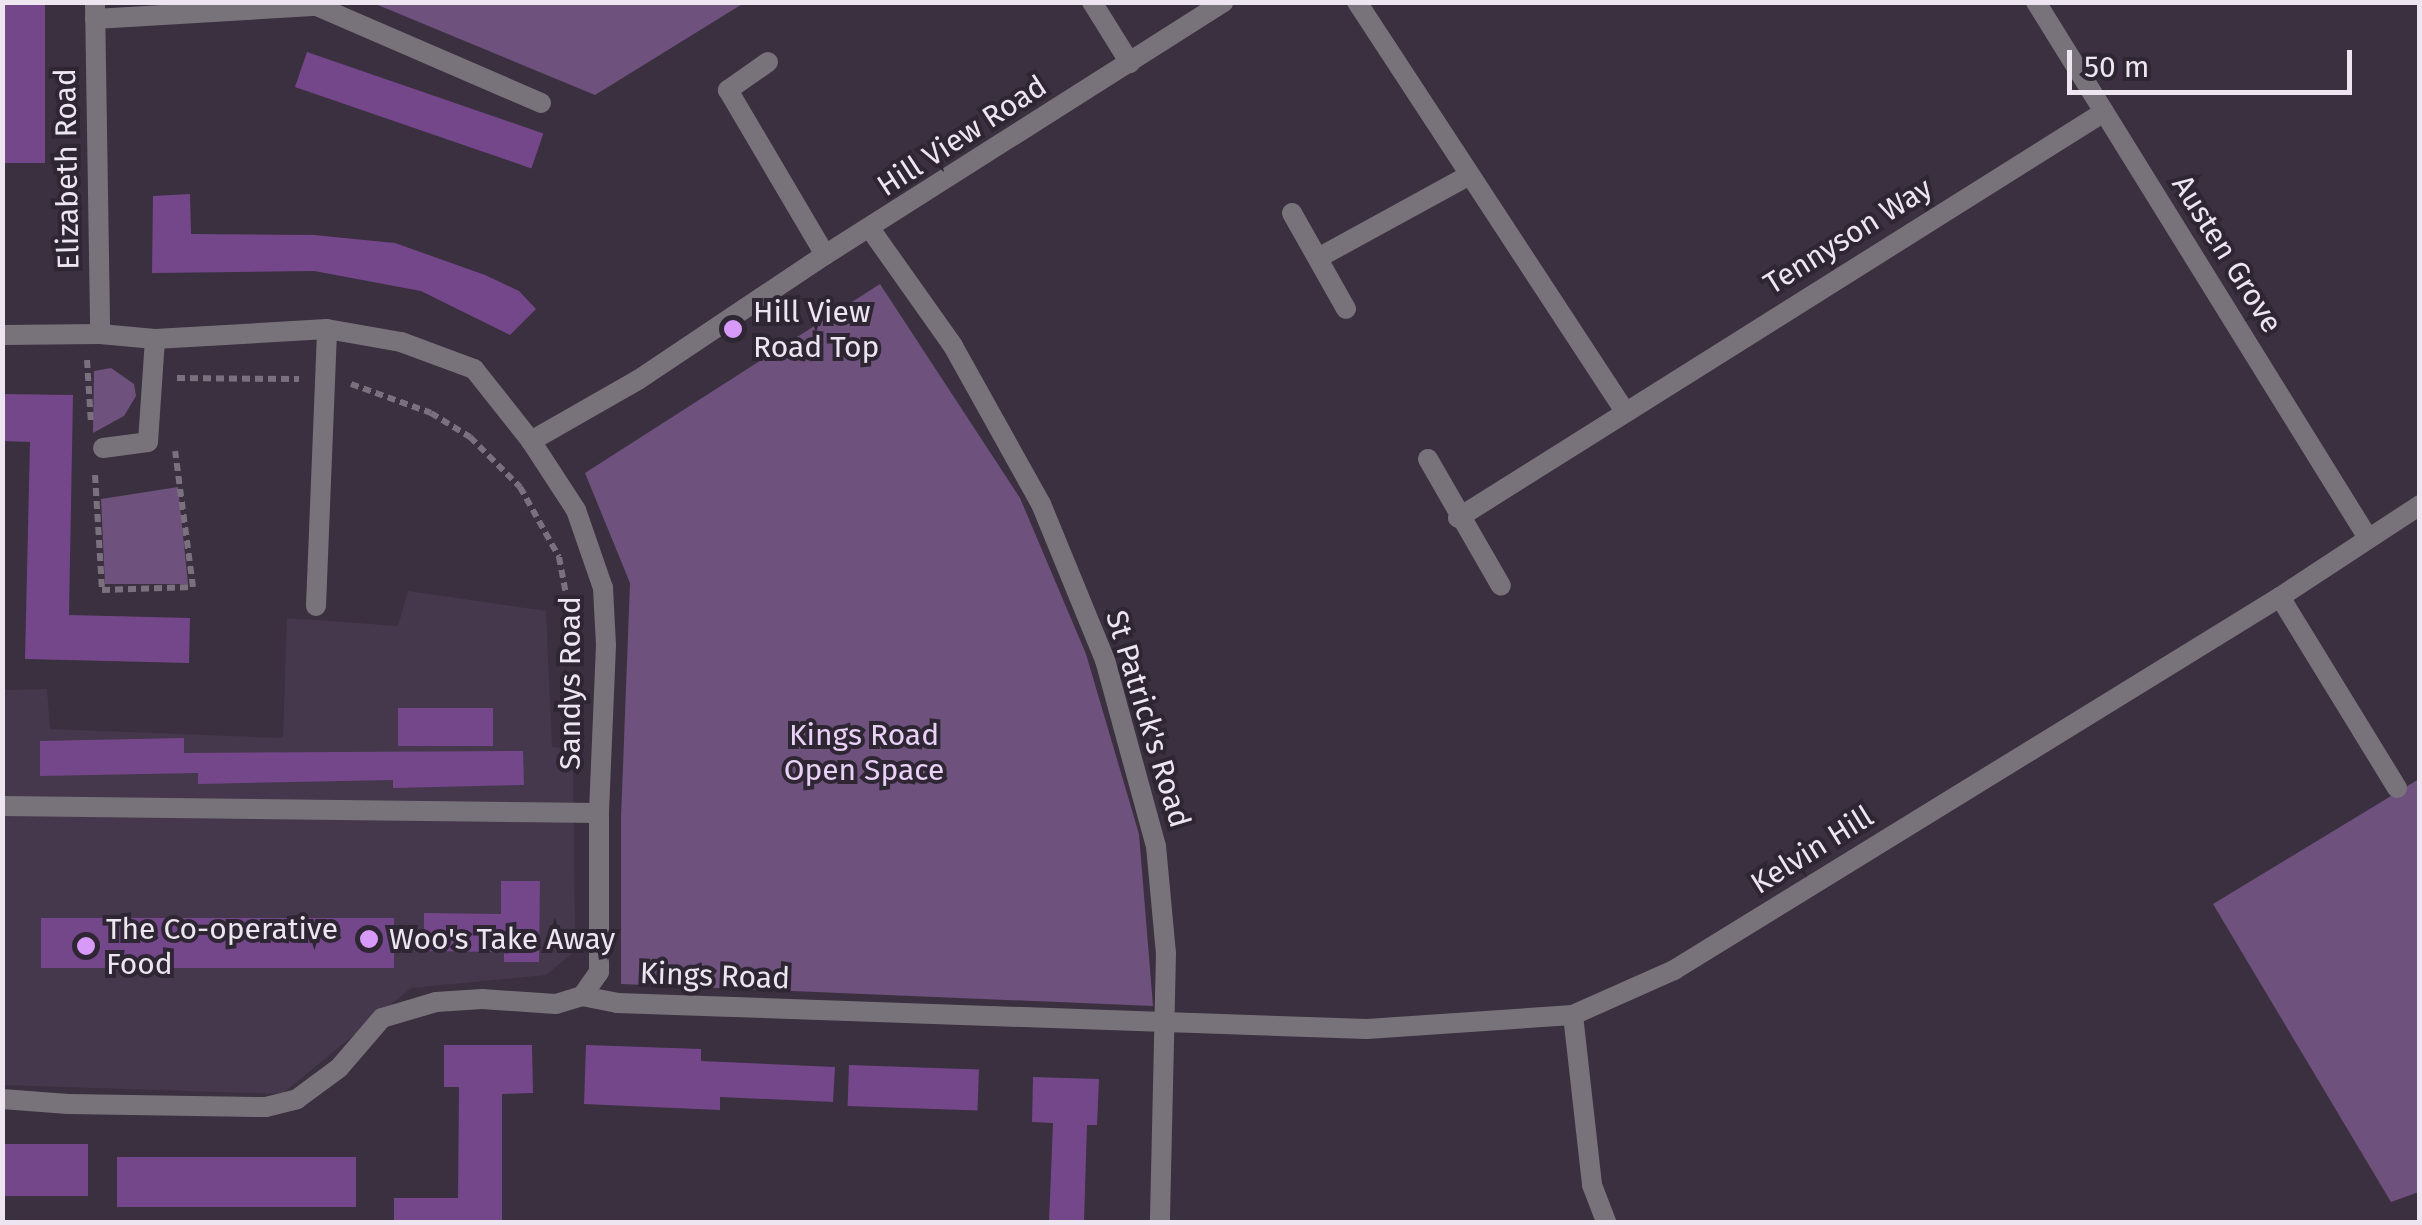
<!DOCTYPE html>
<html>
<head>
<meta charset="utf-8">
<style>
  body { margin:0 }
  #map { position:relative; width:2422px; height:1225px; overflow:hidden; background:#3a303f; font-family:"Fira Sans",sans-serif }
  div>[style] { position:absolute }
  .built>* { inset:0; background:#45384c }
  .green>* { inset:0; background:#6e517d }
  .building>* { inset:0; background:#74478a; transform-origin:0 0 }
  .path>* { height:6px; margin-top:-3px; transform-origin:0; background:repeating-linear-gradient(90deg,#7a717e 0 8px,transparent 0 13px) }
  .service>* { height:20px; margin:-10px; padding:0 10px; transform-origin:10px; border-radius:10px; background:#78737a }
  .minor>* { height:20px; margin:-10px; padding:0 10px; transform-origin:10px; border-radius:10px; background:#78737a }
  .dots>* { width:28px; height:28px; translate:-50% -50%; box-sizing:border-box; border:5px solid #2f2634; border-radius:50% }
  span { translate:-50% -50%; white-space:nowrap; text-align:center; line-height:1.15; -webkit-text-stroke:8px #2f2634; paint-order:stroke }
  .street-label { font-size:30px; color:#ede6f0 }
  .poi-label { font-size:30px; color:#ede6f0 }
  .left { translate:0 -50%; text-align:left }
  .park-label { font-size:30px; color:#ead1f7 }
  .frame { position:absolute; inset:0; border:5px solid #ede6f0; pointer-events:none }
  .scale { position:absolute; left:2067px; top:50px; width:285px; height:45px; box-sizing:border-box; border:5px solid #ede6f0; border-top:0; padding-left:12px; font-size:30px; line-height:35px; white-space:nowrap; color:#ede6f0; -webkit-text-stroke:8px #2f2634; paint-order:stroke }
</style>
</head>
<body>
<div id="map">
  <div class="built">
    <i style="clip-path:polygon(408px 591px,546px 611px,552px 747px,573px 749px,575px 951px,546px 975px,411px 988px,282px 1094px,3px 1085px,2px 677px,5px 690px,47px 689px,50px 729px,283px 738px,287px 618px,398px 626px)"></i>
  </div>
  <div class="green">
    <i style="clip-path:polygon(373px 3px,744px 3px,595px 95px)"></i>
    <i style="clip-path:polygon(880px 284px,1020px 498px,1086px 654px,1139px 834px,1153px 1006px,621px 984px,621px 818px,630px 583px,585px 473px)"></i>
    <i style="clip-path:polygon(111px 368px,134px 384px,136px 396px,124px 416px,93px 433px,94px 371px)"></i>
    <i style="clip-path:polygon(178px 487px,188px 584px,105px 584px,101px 499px)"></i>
    <i style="clip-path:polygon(2419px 779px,2419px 1192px,2391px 1202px,2213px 904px)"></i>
  </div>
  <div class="building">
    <i style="left:2px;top:2px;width:43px;height:161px"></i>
    <i style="left:307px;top:52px;width:250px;height:37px;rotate:19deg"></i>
    <i style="clip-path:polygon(190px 194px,191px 234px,314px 235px,395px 243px,485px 275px,519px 291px,536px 309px,510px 335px,421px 291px,314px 271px,152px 273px,153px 196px)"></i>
    <i style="clip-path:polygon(2px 394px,73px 395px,69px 615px,190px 618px,189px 663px,25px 659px,30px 442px,2px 441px)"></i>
    <i style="left:398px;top:708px;width:95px;height:38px"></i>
    <i style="clip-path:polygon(184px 738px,184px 753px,523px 751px,524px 785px,393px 788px,393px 780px,198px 784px,198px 773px,40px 776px,40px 741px)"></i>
    <i style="clip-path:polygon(501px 881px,540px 881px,539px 962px,504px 962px,504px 952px,424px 951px,424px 913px,501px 914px)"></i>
    <i style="left:394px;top:918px;width:50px;height:353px;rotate:90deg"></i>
    <i style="clip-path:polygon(444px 1045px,532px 1045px,533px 1093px,502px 1094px,502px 1222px,394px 1222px,394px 1198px,458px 1198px,459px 1087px,444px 1087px)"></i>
    <i style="clip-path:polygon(586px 1045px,701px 1049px,701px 1061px,835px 1067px,833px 1102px,720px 1097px,720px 1110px,584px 1104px)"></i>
    <i style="left:849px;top:1065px;width:130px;height:41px;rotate:2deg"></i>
    <i style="clip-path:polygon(1033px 1077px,1099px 1079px,1097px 1125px,1087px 1125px,1084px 1222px,1049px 1222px,1053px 1123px,1032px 1122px)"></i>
    <i style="left:2px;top:1144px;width:86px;height:52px"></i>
    <i style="left:117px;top:1157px;width:239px;height:50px"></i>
  </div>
  <div class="path">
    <i style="left:87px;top:360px;width:63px;rotate:86.4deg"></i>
    <i style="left:177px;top:378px;width:122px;rotate:0.5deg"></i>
    <i style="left:351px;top:384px;width:85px;rotate:19.9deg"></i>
    <i style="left:431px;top:413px;width:46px;rotate:31.6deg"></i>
    <i style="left:470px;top:437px;width:71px;rotate:45deg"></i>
    <i style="left:520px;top:487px;width:80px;rotate:60.9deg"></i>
    <i style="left:559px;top:557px;width:70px;rotate:79.3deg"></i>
    <i style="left:95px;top:475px;width:115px;rotate:86.5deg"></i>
    <i style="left:102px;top:590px;width:91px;rotate:-1.9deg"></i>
    <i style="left:193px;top:587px;width:137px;rotate:-97.5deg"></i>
  </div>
  <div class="service">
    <i style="left:95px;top:19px;width:222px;rotate:-3.4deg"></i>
    <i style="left:317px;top:6px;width:244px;rotate:23.4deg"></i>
    <i style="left:316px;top:606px;width:277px;rotate:-87.7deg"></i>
    <i style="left:2px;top:806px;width:597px;rotate:0.67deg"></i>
  </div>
  <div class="minor">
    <i style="left:95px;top:2px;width:332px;rotate:89.1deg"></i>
    <i style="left:1092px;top:2px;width:72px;rotate:58.1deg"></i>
    <i style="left:1357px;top:2px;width:488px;rotate:56.8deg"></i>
    <i style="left:2036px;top:2px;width:630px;rotate:58.23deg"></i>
    <i style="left:768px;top:62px;width:49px;rotate:145deg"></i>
    <i style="left:728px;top:90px;width:191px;rotate:59.5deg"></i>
    <i style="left:1292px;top:213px;width:110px;rotate:60.6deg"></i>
    <i style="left:871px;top:230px;width:142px;rotate:54.7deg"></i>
    <i style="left:953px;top:346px;width:181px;rotate:60.9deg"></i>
    <i style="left:1041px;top:504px;width:169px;rotate:67.7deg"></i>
    <i style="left:1105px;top:660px;width:193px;rotate:74.7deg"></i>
    <i style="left:1156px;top:846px;width:107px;rotate:84.7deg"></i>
    <i style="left:1166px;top:953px;width:269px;rotate:91.3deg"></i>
    <i style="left:1318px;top:258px;width:171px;rotate:-28.7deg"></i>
    <i style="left:2px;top:335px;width:98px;rotate:-0.6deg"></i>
    <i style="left:100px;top:334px;width:55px;rotate:5.2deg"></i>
    <i style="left:155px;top:339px;width:172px;rotate:-3.3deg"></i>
    <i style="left:327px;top:329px;width:75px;rotate:10deg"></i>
    <i style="left:401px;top:342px;width:78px;rotate:20.3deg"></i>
    <i style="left:474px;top:369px;width:92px;rotate:51.6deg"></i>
    <i style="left:531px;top:441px;width:82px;rotate:56.9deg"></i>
    <i style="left:576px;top:510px;width:83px;rotate:70.9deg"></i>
    <i style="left:603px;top:588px;width:57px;rotate:87deg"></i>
    <i style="left:606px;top:645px;width:168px;rotate:92.4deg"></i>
    <i style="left:599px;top:813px;width:159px;rotate:90deg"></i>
    <i style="left:599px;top:972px;width:29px;rotate:125deg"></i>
    <i style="left:531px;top:441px;width:123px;rotate:-29.7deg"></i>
    <i style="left:638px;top:380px;width:225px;rotate:-33.8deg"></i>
    <i style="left:825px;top:255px;width:472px;rotate:-32.4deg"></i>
    <i style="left:103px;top:448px;width:45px;rotate:-7.6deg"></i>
    <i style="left:148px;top:442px;width:103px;rotate:-86.1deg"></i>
    <i style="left:1428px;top:459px;width:146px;rotate:60.1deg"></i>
    <i style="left:1458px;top:518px;width:763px;rotate:-32.15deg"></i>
    <i style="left:2280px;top:597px;width:224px;rotate:58.5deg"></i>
    <i style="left:1573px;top:1015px;width:171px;rotate:83.6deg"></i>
    <i style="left:1592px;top:1185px;width:40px;rotate:69deg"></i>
    <i style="left:2px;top:1099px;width:66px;rotate:4.3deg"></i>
    <i style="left:68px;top:1104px;width:198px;rotate:0.9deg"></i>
    <i style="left:266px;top:1107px;width:32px;rotate:-14deg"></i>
    <i style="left:297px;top:1099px;width:52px;rotate:-36.4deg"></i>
    <i style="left:339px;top:1068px;width:66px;rotate:-49.3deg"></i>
    <i style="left:382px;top:1018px;width:56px;rotate:-16.5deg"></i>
    <i style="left:436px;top:1002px;width:46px;rotate:-3.7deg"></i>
    <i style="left:482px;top:999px;width:74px;rotate:3.9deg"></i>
    <i style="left:556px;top:1004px;width:27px;rotate:-17deg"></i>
    <i style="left:582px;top:996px;width:36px;rotate:11deg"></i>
    <i style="left:617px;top:1003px;width:750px;rotate:1.99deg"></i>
    <i style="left:1367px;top:1029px;width:206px;rotate:-3.9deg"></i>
    <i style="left:1573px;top:1015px;width:111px;rotate:-24deg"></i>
    <i style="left:1674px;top:970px;width:712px;rotate:-31.61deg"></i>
    <i style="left:2280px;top:597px;width:168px;rotate:-33.3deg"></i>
  </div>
  <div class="dots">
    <i style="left:733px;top:329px;background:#d89af8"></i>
    <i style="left:369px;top:939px;background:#d89af8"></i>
    <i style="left:86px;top:946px;background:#d89af8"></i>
  </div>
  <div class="street-label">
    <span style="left:962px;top:136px;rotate:-33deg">Hill View Road</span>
    <span style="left:67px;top:169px;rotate:-91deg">Elizabeth Road</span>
    <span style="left:1848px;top:236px;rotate:-32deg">Tennyson Way</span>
    <span style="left:2227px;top:254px;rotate:58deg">Austen Grove</span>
    <span style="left:570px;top:683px;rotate:-90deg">Sandys Road</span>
    <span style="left:1148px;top:719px;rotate:73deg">St Patrick's Road</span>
    <span style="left:1812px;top:850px;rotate:-32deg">Kelvin Hill</span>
    <span style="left:715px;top:976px;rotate:2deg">Kings Road</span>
  </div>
  <div class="poi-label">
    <span class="left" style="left:753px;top:329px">Hill View<br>Road Top</span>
    <span class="left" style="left:106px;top:946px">The Co-operative<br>Food</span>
    <span class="left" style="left:389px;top:939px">Woo's Take Away</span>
  </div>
  <div class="park-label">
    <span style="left:864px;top:752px">Kings Road<br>Open Space</span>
  </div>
  <div class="frame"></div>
  <div class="scale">50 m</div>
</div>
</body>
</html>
